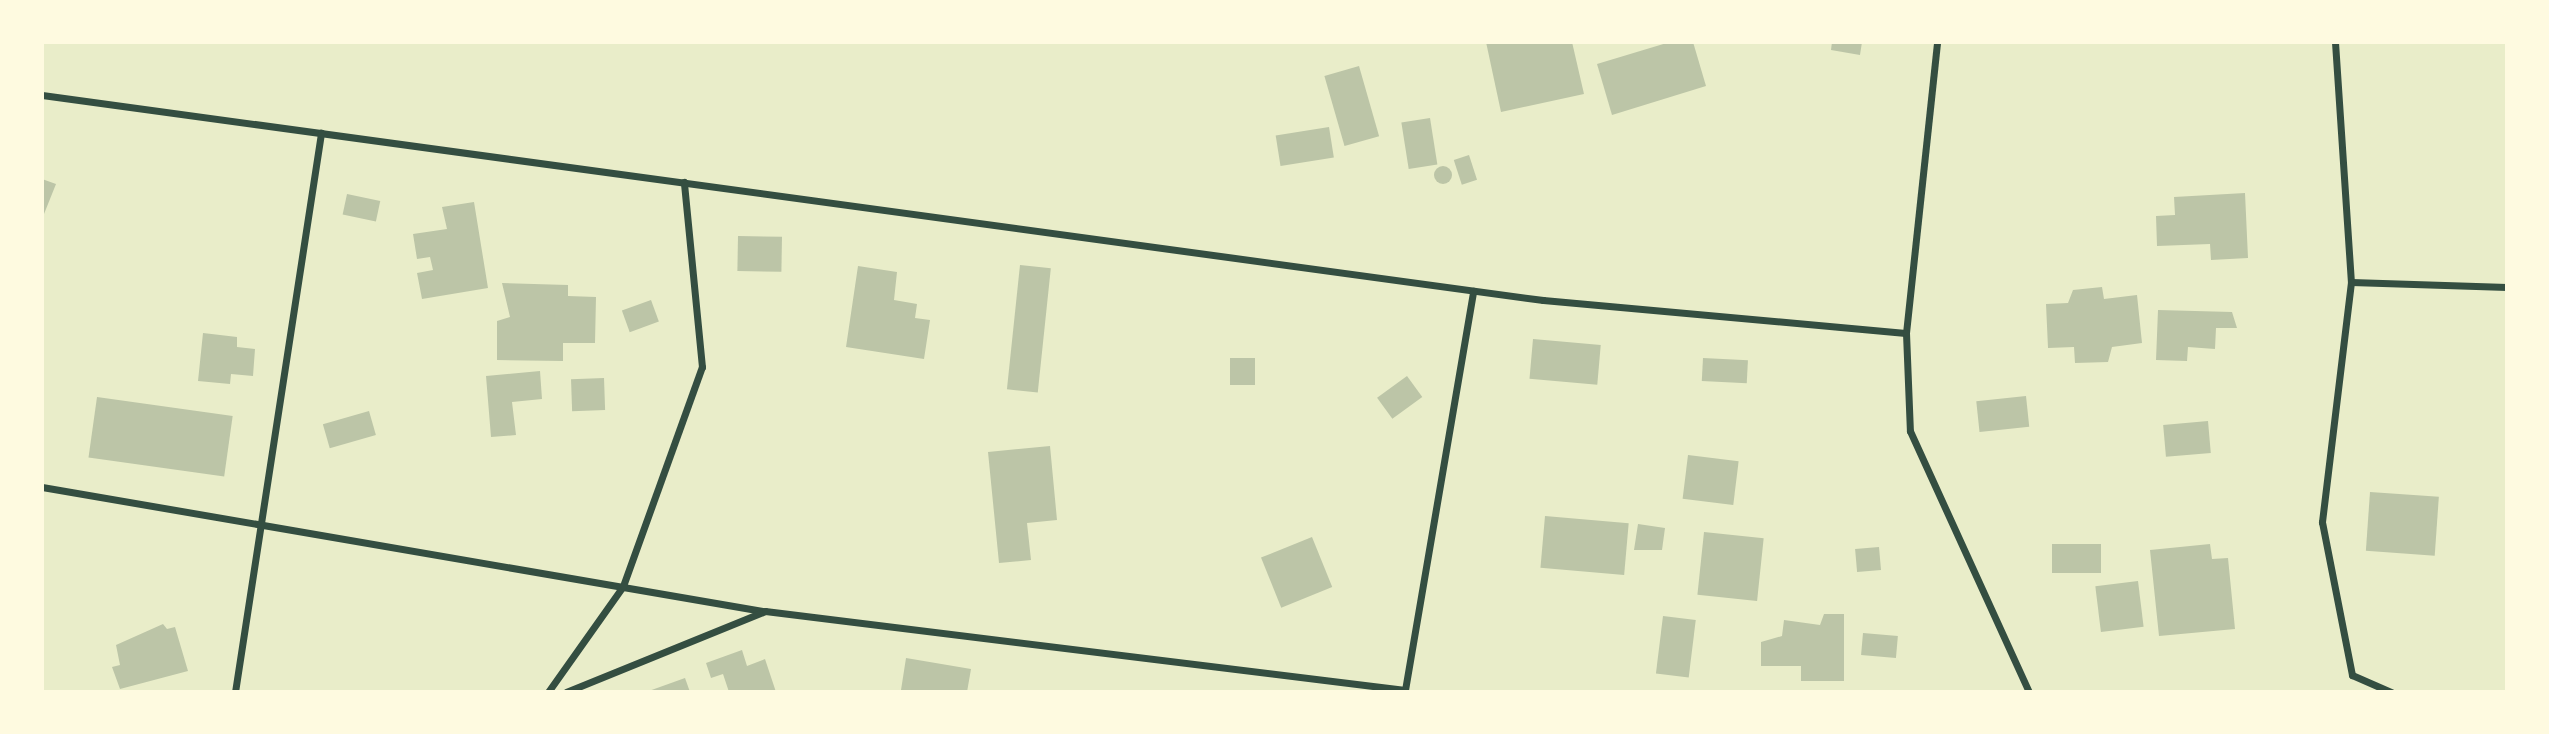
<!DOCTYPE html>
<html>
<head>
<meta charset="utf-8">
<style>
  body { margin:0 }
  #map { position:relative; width:2549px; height:734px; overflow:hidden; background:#e9edc9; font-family:Signika,sans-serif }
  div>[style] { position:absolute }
  .building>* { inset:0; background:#bcc5a7; transform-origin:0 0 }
  .round { border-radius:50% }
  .minor>* { height:7px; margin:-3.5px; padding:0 3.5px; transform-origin:3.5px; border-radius:3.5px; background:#344e41 }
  span { translate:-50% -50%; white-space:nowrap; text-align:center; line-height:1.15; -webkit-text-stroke:7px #fefae0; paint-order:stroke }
  .frame { position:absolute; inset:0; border:44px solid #fefae0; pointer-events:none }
</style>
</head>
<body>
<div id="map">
  <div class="building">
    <i style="clip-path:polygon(1486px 42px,1572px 42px,1584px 94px,1501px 112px)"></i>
    <i style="clip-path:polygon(1670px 42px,1693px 42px,1706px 86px,1612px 115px,1597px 64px)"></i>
    <i style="clip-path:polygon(1832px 42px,1862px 42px,1860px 55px,1831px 50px)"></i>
    <i style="left:1359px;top:66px;width:73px;height:36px;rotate:74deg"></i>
    <i style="left:1430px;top:118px;width:47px;height:29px;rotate:81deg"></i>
    <i style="left:1329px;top:127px;width:31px;height:54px;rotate:81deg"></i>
    <i style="left:1469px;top:155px;width:26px;height:16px;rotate:72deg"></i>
    <i class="round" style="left:1434px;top:166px;width:18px;height:18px"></i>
    <i style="clip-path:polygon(42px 179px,56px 184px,42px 219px)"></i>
    <i style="clip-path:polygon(2245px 193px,2248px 258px,2211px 260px,2210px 244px,2157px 246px,2156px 216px,2175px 215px,2174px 197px)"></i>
    <i style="left:347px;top:194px;width:34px;height:21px;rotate:12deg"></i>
    <i style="clip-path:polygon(474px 202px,488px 288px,422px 299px,417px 273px,433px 270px,430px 257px,417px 259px,413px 234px,447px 229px,442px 207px)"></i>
    <i style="left:738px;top:236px;width:44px;height:35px;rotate:1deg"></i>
    <i style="left:1020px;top:265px;width:31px;height:125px;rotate:6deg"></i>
    <i style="clip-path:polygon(858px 266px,897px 272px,894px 300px,917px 304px,915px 318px,930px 320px,924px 359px,846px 347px)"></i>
    <i style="clip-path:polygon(502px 283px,568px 285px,568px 296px,596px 297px,595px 343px,563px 343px,563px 361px,497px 360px,497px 321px,510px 317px)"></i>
    <i style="clip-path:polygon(2102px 287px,2104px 299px,2137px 295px,2142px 343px,2112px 347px,2108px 362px,2075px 363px,2074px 347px,2048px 348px,2046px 304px,2068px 303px,2073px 290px)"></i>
    <i style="left:651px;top:300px;width:23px;height:31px;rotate:70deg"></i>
    <i style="clip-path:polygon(2158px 310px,2232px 312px,2237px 328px,2216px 328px,2215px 349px,2188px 347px,2187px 361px,2156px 360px)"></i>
    <i style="clip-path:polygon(203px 333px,237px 337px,237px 347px,255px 349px,253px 376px,231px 374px,230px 384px,198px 381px)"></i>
    <i style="left:1533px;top:339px;width:68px;height:40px;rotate:5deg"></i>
    <i style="left:1230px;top:358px;width:25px;height:27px"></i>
    <i style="left:1703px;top:358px;width:45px;height:23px;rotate:3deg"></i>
    <i style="clip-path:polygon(540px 371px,542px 399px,512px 402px,516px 435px,491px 437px,486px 376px)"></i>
    <i style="left:1407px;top:376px;width:26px;height:37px;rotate:54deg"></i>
    <i style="left:604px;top:378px;width:32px;height:33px;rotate:88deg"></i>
    <i style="left:2026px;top:396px;width:31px;height:50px;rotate:84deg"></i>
    <i style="left:97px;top:397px;width:137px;height:61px;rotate:8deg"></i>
    <i style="left:369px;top:411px;width:25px;height:48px;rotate:74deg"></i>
    <i style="left:2208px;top:421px;width:32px;height:45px;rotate:85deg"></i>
    <i style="clip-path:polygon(1050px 446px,1057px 520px,1027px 523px,1031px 560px,999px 563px,988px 452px)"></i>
    <i style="left:1688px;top:455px;width:51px;height:44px;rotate:7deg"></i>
    <i style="left:2370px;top:492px;width:69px;height:59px;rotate:4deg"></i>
    <i style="left:1545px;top:516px;width:84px;height:52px;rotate:5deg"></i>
    <i style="clip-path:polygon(1638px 524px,1665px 528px,1662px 550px,1634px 550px)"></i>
    <i style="left:1704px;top:532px;width:60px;height:63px;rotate:6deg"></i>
    <i style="left:1312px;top:537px;width:54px;height:55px;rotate:68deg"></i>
    <i style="left:2101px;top:544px;width:29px;height:49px;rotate:90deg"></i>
    <i style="clip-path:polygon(2210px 544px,2212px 559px,2228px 558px,2235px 629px,2159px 636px,2150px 550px)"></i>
    <i style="left:1879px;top:547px;width:23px;height:24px;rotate:85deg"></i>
    <i style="left:2138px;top:581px;width:46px;height:43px;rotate:83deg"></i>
    <i style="clip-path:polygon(1824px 614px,1844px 614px,1844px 681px,1801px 681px,1801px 666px,1761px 666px,1761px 642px,1782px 636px,1784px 620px,1820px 625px)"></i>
    <i style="left:1663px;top:616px;width:33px;height:58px;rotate:7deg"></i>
    <i style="clip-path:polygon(163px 624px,167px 629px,175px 627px,188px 671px,120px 689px,112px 667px,120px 665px,116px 645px)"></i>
    <i style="left:1863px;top:633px;width:35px;height:22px;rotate:5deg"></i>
    <i style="clip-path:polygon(742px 650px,747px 666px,765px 659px,776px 692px,729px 692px,723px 674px,711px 678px,706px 663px)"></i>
    <i style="clip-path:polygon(906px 658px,971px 669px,967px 692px,901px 690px)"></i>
    <i style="clip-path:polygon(685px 678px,690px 692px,646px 692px)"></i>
  </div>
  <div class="minor">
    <i style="left:2335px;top:42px;width:241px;rotate:86.2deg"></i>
    <i style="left:2351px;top:282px;width:242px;rotate:96.9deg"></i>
    <i style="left:2322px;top:522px;width:156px;rotate:78.9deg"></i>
    <i style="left:2352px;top:675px;width:43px;rotate:23.6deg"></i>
    <i style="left:42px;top:95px;width:1515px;rotate:7.78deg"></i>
    <i style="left:1543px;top:300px;width:364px;rotate:5.2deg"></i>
    <i style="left:1906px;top:333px;width:293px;rotate:-83.9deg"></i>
    <i style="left:2351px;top:282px;width:156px;rotate:1.8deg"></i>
    <i style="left:1906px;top:333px;width:98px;rotate:87.7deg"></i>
    <i style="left:1910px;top:431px;width:287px;rotate:65.5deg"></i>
    <i style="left:42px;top:487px;width:731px;rotate:9.77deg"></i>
    <i style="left:235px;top:692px;width:566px;rotate:-81.25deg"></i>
    <i style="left:548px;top:692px;width:130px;rotate:-54.7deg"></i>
    <i style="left:623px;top:586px;width:233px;rotate:-70.2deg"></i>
    <i style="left:702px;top:367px;width:186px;rotate:-95.6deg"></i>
    <i style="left:566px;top:692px;width:215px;rotate:-22.1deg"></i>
    <i style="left:765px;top:611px;width:645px;rotate:7.04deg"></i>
    <i style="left:1405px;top:690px;width:405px;rotate:-80.3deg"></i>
  </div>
  <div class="frame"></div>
</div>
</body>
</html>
